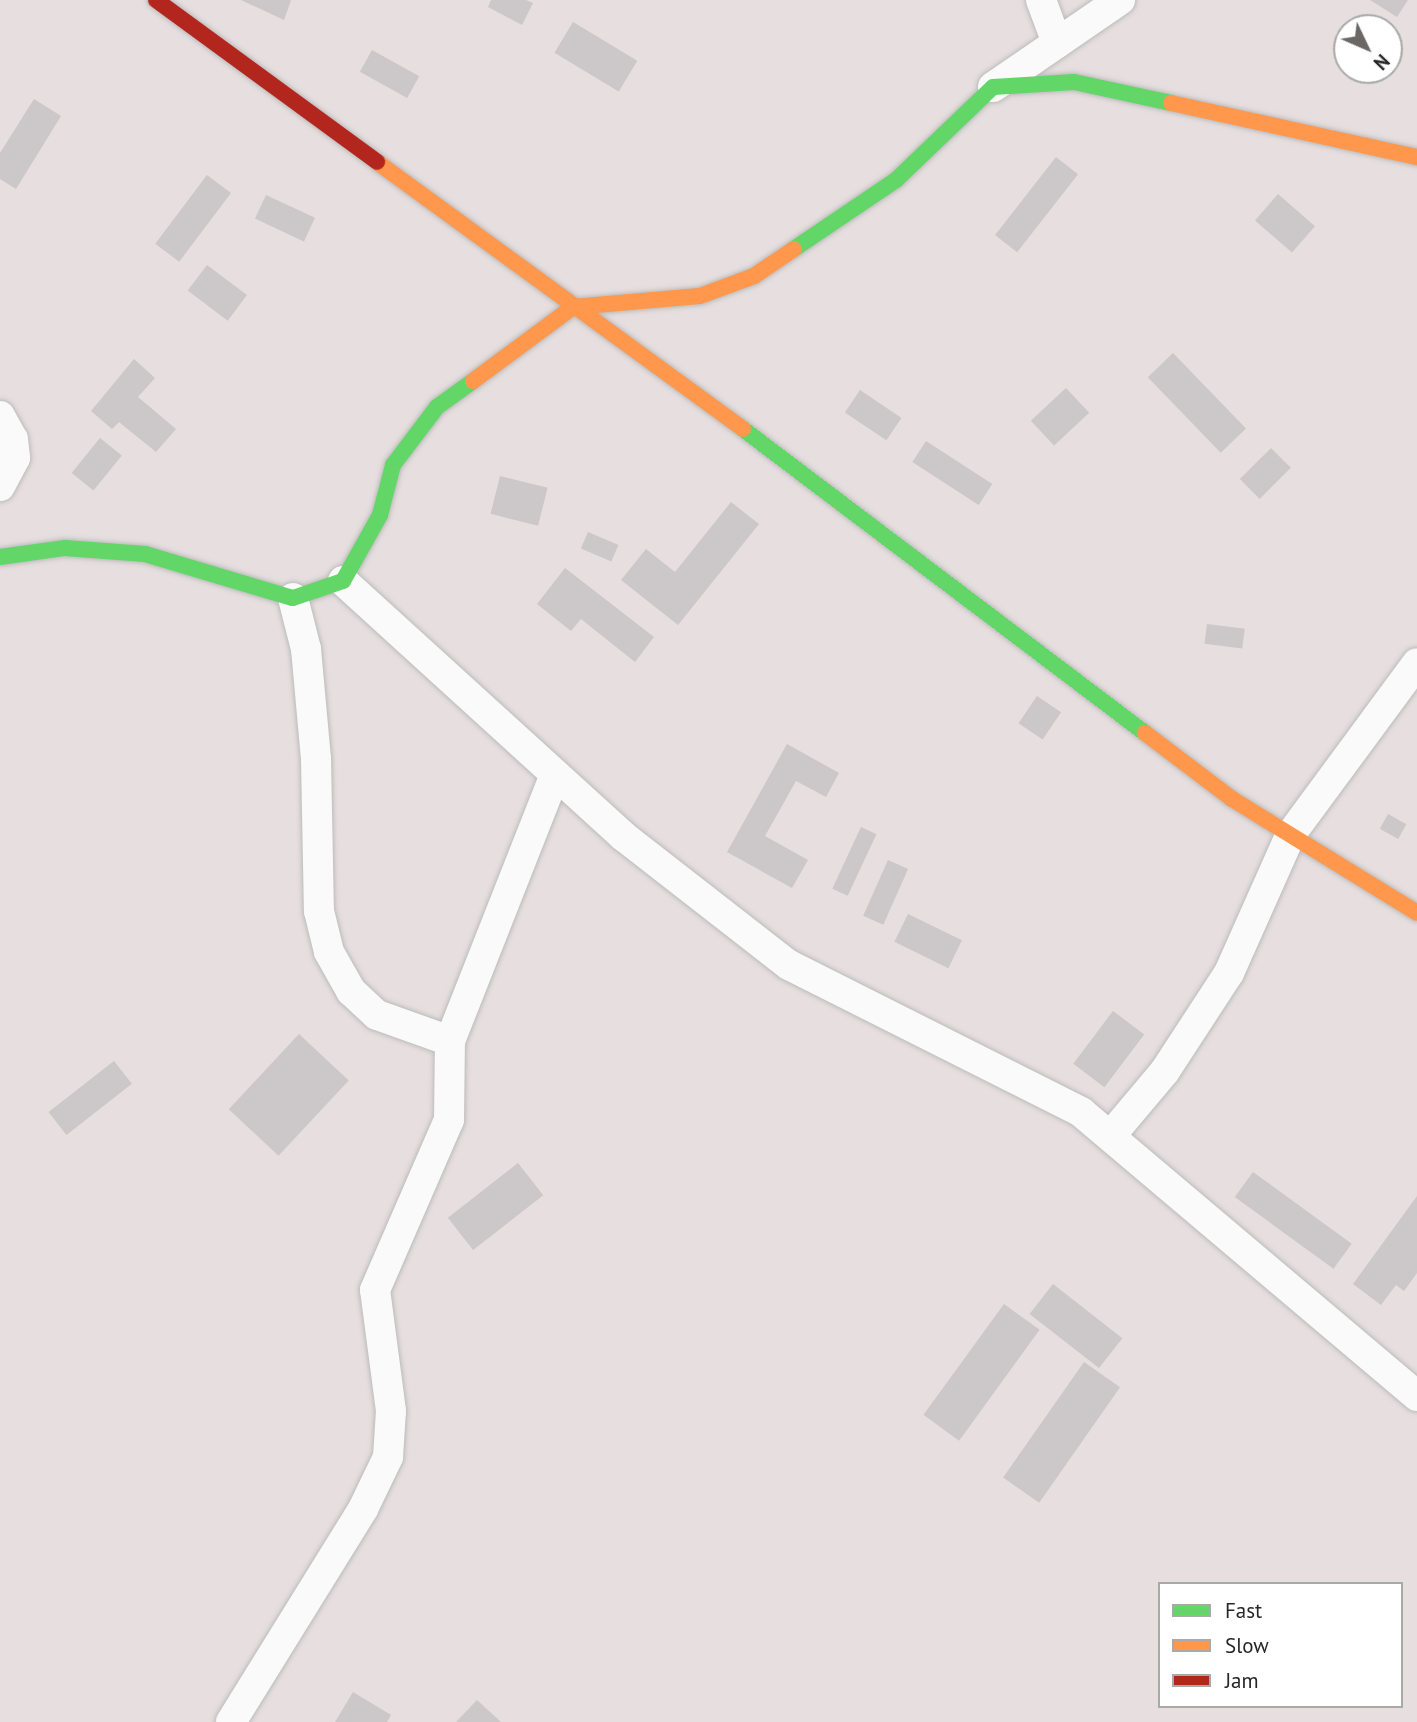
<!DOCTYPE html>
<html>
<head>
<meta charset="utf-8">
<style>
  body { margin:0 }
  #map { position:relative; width:1417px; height:1722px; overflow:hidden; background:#e6dedf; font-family:"PT Sans",sans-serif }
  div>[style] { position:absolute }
  .building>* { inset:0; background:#ccc7c8; transform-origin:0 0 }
  .roads { filter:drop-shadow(0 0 2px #bcbbbb) drop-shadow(0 0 2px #bcbbbb) }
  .street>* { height:30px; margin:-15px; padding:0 15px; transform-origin:15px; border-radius:15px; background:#fbfafa }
  .fast>* { height:16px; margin:-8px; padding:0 8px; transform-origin:8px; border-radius:8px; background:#63d668 }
  .slow>* { height:16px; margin:-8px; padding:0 8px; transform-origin:8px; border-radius:8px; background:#ff974d }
  .jam>* { height:16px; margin:-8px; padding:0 8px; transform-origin:8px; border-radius:8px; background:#b3261e }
  span { translate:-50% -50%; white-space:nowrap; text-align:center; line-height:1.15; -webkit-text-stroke:5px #fff; paint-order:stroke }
  .legend { position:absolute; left:1158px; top:1582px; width:245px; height:126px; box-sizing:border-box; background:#fff; border:2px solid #a9a9a9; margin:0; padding:9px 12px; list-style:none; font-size:21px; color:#272727 }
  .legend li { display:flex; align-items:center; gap:14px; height:35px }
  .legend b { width:35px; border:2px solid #a9a9a9 }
  .north { position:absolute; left:1333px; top:14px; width:70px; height:70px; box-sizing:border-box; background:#fff; border:2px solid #a9a9a9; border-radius:50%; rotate:134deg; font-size:19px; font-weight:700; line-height:28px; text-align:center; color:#272727 }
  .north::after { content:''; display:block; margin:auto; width:24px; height:32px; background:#6a6767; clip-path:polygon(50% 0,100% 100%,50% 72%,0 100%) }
</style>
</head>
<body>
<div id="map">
  <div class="building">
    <i style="clip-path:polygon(241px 0,291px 0,284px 20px)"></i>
    <i style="clip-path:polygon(491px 0,526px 0,533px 3px,522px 25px,488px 7px)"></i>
    <i style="clip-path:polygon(1370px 0,1408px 0,1397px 17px)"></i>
    <i style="left:573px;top:22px;width:75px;height:36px;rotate:31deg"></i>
    <i style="left:372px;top:50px;width:54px;height:25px;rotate:29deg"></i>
    <i style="clip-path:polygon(34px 99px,61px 116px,16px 189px,0 179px,0 153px)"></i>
    <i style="left:1056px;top:157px;width:28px;height:99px;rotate:38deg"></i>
    <i style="left:207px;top:175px;width:30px;height:86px;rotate:37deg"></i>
    <i style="left:1278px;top:194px;width:49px;height:35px;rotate:41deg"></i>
    <i style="left:266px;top:195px;width:54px;height:26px;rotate:25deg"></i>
    <i style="left:207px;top:265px;width:50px;height:32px;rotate:37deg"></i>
    <i style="left:1173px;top:353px;width:105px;height:35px;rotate:46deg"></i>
    <i style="clip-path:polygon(134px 359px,155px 378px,138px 397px,176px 429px,156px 452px,119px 422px,112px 429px,91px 411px)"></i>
    <i style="left:1066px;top:388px;width:34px;height:48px;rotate:47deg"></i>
    <i style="left:860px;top:390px;width:50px;height:27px;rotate:34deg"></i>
    <i style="left:100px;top:438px;width:28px;height:45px;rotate:39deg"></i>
    <i style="left:926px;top:441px;width:79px;height:25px;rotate:33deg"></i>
    <i style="left:1271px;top:448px;width:28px;height:44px;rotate:45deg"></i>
    <i style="left:500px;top:476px;width:49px;height:39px;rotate:14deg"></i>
    <i style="clip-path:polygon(731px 502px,759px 524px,678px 625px,621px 580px,646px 549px,675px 572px)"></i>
    <i style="left:588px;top:532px;width:33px;height:18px;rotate:23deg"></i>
    <i style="clip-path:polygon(565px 568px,654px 637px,635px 662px,581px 619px,571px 631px,537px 604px)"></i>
    <i style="left:1207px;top:624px;width:38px;height:20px;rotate:7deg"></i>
    <i style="left:1037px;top:696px;width:29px;height:33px;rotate:34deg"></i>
    <i style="clip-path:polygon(787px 744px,839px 773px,826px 797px,796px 781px,765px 836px,808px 860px,792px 888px,727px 852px)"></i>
    <i style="left:1388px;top:814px;width:21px;height:17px;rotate:29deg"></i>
    <i style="left:861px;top:827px;width:17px;height:68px;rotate:25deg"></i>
    <i style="left:888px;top:860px;width:22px;height:61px;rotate:24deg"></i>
    <i style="left:908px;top:914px;width:60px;height:31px;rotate:26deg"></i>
    <i style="left:1113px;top:1011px;width:39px;height:66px;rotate:37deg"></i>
    <i style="left:299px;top:1034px;width:68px;height:103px;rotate:43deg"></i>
    <i style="left:114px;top:1061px;width:29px;height:83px;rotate:52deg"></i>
    <i style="left:518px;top:1163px;width:41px;height:89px;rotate:52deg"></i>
    <i style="left:1253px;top:1172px;width:122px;height:31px;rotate:36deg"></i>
    <i style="clip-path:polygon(1417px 1196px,1417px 1273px,1404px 1291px,1396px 1285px,1381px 1305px,1353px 1284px)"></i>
    <i style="left:1053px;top:1284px;width:88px;height:38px;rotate:38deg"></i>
    <i style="left:1004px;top:1304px;width:44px;height:137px;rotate:36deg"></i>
    <i style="left:1084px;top:1362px;width:44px;height:141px;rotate:35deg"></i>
    <i style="clip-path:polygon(353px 1692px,391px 1715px,387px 1722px,335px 1722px)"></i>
    <i style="clip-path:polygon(477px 1700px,501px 1722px,456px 1722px)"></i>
  </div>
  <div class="roads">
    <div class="street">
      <i style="left:1041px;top:0;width:46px;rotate:69.6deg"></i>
      <i style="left:993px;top:87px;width:154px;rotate:-34.4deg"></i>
      <i style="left:0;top:416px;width:26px;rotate:61deg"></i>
      <i style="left:13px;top:439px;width:19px;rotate:84deg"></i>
      <i style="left:15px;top:458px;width:32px;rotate:118deg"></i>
      <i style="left:343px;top:581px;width:379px;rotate:42.3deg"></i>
      <i style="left:623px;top:836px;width:210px;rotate:37.9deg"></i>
      <i style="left:789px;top:965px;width:327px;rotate:26.7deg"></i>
      <i style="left:1081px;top:1112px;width:440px;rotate:40.2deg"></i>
      <i style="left:293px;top:598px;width:53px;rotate:75.7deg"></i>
      <i style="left:306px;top:649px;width:110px;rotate:84.8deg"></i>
      <i style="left:316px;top:759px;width:152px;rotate:88.9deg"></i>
      <i style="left:319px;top:911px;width:42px;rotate:76.3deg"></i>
      <i style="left:329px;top:952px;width:45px;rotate:60.6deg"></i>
      <i style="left:351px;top:991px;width:35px;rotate:43deg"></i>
      <i style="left:377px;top:1015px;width:77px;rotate:19.6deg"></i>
      <i style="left:1112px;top:1134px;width:82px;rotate:-49.9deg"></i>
      <i style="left:1165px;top:1071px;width:117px;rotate:-56.9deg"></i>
      <i style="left:1229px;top:973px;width:152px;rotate:-66deg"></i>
      <i style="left:1291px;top:834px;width:212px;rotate:-53.6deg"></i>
      <i style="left:231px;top:1722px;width:251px;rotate:-58.2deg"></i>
      <i style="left:363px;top:1509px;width:58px;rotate:-64.3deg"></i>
      <i style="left:388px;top:1457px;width:46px;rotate:-86.3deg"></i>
      <i style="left:391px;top:1411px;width:122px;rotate:-97.5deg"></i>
      <i style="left:375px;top:1290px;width:185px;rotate:-66.5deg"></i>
      <i style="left:449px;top:1120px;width:79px;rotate:-89.3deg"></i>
      <i style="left:450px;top:1041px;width:286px;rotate:-68.5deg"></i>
    </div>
    <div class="fast">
      <i style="left:794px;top:249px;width:123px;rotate:-34.1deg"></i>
      <i style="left:896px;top:180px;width:134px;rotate:-43.8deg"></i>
      <i style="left:993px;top:87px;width:81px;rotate:-3.5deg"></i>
      <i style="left:1074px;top:82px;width:99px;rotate:12.2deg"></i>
      <i style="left:743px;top:429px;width:504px;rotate:37.1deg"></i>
      <i style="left:0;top:557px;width:66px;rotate:-7.9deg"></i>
      <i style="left:65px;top:548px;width:80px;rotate:4.3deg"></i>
      <i style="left:145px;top:554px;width:154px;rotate:16.6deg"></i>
      <i style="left:293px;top:598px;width:53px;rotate:-18.8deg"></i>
      <i style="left:343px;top:581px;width:76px;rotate:-60.7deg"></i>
      <i style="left:380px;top:515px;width:52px;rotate:-75.4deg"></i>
      <i style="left:393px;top:465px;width:73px;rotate:-52.8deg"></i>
      <i style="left:437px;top:407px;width:44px;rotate:-35.8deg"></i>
    </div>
    <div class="slow">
      <i style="left:1171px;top:103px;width:252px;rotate:12.4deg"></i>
      <i style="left:377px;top:162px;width:453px;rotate:36.1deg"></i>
      <i style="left:473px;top:381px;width:124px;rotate:-36.5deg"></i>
      <i style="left:573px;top:307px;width:127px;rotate:-5deg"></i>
      <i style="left:700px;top:296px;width:58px;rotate:-20.3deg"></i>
      <i style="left:754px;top:276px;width:48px;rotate:-34deg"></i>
      <i style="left:1145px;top:733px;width:109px;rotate:37.2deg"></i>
      <i style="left:1232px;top:799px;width:217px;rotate:31.6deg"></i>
    </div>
    <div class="jam">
      <i style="left:156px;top:0;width:274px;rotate:36.2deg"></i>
    </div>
  </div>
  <ul class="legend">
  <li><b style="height:9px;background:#63d668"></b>Fast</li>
  <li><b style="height:9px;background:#ff974d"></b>Slow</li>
  <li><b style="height:9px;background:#b3261e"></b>Jam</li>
  </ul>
  <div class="north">N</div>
</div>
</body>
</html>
